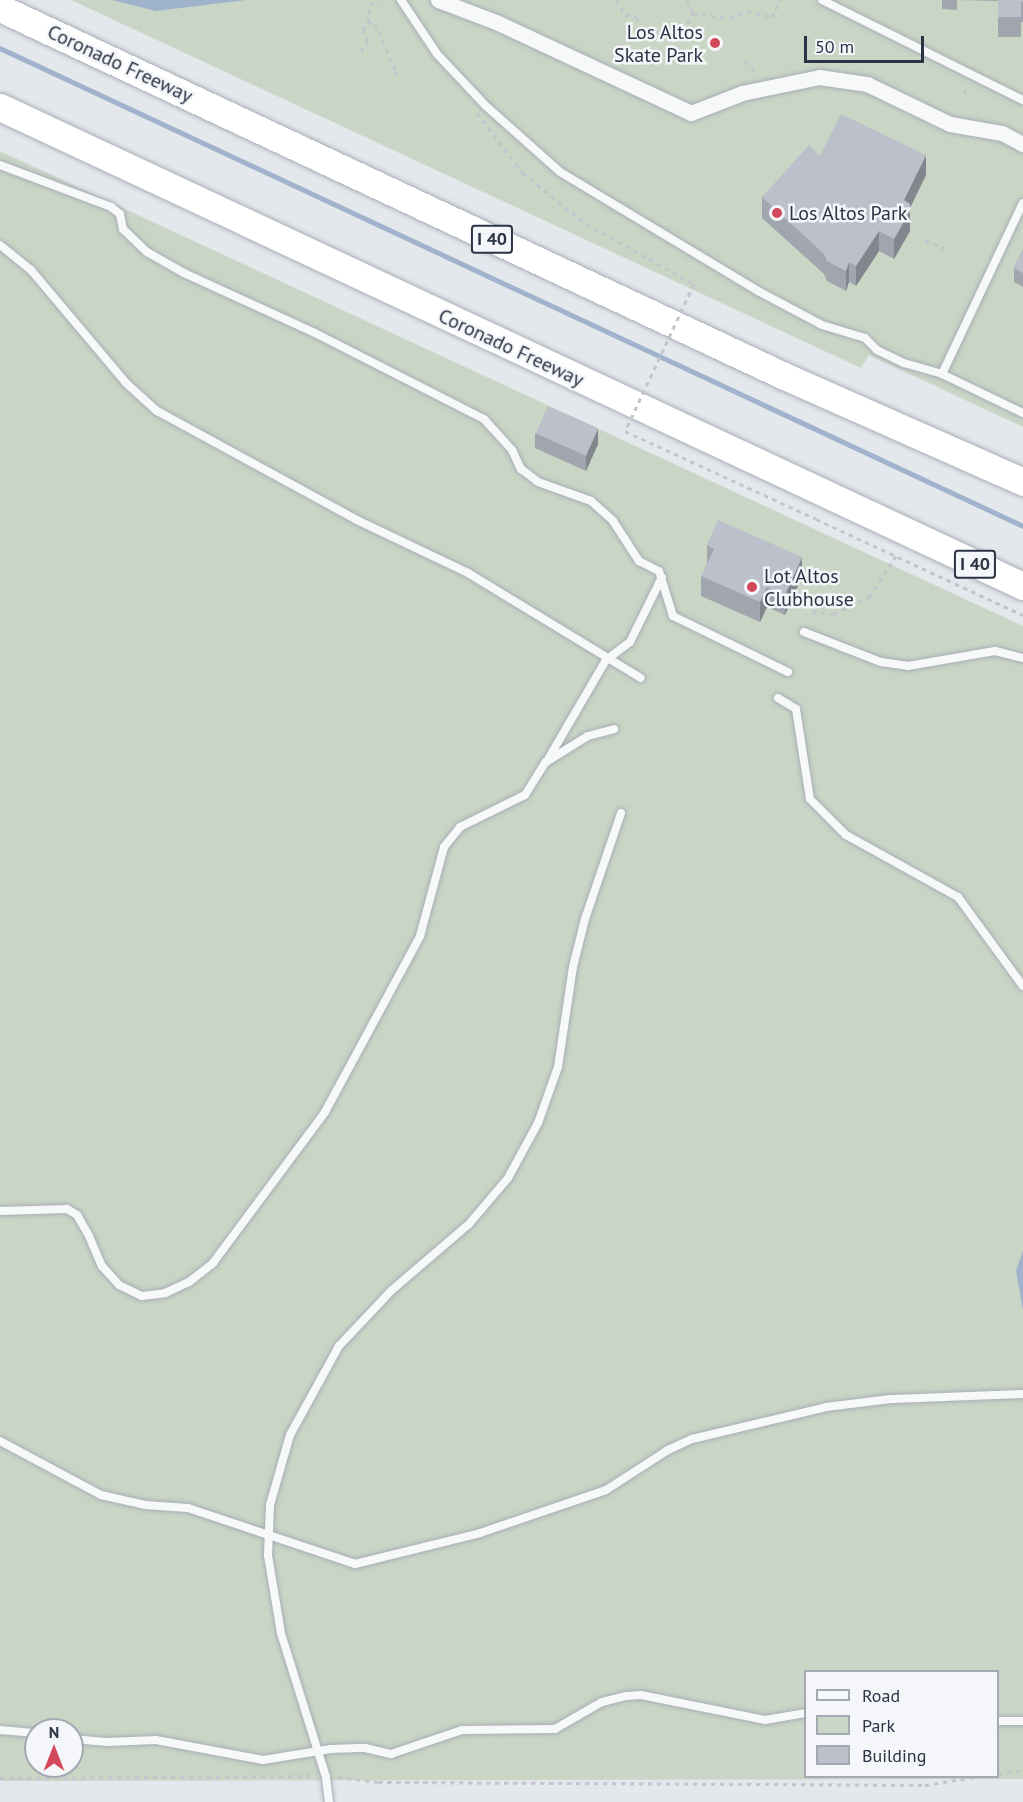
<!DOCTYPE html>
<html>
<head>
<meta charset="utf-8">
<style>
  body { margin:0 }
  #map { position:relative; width:1023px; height:1802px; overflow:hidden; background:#e4e7ec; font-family:"PT Sans",sans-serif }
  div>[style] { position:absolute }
  .green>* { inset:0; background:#c9d6c5 }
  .water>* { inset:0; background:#9fb4cc }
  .stream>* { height:4.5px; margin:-2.25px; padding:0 2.25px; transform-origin:2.25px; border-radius:2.25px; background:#9fb4cc }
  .path>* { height:3px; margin-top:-1.5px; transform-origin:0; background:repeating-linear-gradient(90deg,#c2c5cb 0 4.5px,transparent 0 9px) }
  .roads { filter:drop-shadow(0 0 2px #a9aeb7) drop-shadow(0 0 2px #a9aeb7) }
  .lane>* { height:8px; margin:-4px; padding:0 4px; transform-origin:4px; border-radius:4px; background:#f7f8fa }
  .street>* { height:15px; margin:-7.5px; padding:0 7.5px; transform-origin:7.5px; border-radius:7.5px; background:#f7f8fa }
  .highway>* { height:27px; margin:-13.5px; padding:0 13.5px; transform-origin:13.5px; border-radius:13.5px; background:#fff }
  .path-bridge>* { height:3px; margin-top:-1.5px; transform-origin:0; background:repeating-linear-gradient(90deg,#c2c5cb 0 4.5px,transparent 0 9px) }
  .wall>* { inset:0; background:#a1a5ae }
  .shaded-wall>* { inset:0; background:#83868d }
  .building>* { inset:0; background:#bbc0ca; transform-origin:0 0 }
  .dots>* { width:16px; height:16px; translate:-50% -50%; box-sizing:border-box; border:3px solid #f4f6f9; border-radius:50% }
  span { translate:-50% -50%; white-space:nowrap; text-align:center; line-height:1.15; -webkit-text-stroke:5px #f4f6f9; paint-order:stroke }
  .shield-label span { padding:2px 4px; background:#f4f6f9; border:2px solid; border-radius:4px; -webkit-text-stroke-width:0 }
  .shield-label { font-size:18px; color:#2b3445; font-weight:700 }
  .poi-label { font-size:20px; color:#2b3445 }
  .right { translate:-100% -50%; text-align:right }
  .left { translate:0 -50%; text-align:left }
  .street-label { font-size:20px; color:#2b3445 }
  .legend { position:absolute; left:804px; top:1670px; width:195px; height:108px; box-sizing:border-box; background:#f4f6f9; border:2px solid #a4a8b1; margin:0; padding:8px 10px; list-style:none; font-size:18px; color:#2b3445 }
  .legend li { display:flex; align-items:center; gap:12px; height:30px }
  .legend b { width:30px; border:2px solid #a4a8b1 }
  .north { position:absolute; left:24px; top:1718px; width:60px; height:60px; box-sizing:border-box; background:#f4f6f9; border:2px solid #a4a8b1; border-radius:50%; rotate:0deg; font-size:16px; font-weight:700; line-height:24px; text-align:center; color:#2b3445 }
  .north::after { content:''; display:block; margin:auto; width:21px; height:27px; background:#d1495b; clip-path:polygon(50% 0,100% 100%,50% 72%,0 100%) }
  .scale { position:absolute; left:804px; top:36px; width:120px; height:27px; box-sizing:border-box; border:3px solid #2b3445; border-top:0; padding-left:8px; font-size:18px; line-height:21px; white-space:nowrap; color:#2b3445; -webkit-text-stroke:4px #f4f6f9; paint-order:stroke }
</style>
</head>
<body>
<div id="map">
  <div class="green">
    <i style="clip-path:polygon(71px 0,1023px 0,1023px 427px,869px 355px,861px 368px)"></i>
    <i style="clip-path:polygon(evenodd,0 151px,1023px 626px,1023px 1779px,0 1781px,0 151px,806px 1672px,998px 1672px,998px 1776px,806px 1776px,806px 1672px,0 151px,36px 1730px,72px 1730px,72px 1766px,36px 1766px,36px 1730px)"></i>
  </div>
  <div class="water">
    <i style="clip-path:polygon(112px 0,246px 0,156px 11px)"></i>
    <i style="clip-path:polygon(1023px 1251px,1023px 1311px,1016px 1270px)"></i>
  </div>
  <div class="stream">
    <i style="left:0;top:48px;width:1129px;rotate:25.04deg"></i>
  </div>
  <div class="path">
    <i style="left:616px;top:0;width:17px;rotate:59deg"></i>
    <i style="left:625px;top:15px;width:12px;rotate:9deg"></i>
    <i style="left:637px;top:17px;width:9px;rotate:72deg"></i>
    <i style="left:687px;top:0;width:14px;rotate:65deg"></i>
    <i style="left:693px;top:13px;width:37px;rotate:8deg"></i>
    <i style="left:730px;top:18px;width:18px;rotate:-22deg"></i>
    <i style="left:747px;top:11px;width:26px;rotate:13deg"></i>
    <i style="left:772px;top:17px;width:19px;rotate:-65deg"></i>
    <i style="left:368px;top:22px;width:17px;rotate:-83deg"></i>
    <i style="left:370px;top:5px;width:11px;rotate:-27deg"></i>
    <i style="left:670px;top:32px;width:13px;rotate:-4deg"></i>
    <i style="left:683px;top:31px;width:21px;rotate:-61deg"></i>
    <i style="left:361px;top:52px;width:13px;rotate:-58deg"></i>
    <i style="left:368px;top:41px;width:12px;rotate:-114deg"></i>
    <i style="left:363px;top:30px;width:9px;rotate:-58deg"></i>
    <i style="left:368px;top:22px;width:7px;rotate:16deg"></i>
    <i style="left:375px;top:24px;width:51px;rotate:65.9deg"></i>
    <i style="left:396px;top:71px;width:9px;rotate:96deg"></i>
    <i style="left:745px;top:61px;width:18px;rotate:45deg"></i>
    <i style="left:964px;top:93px;width:9px;rotate:-63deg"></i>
    <i style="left:477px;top:113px;width:76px;rotate:52.5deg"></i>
    <i style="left:523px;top:173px;width:81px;rotate:39deg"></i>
    <i style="left:925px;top:240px;width:21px;rotate:23deg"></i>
    <i style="left:816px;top:519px;width:228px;rotate:24.9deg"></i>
    <i style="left:812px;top:611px;width:22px;rotate:8deg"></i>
    <i style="left:834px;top:614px;width:39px;rotate:-26deg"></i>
    <i style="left:869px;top:597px;width:49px;rotate:-56.6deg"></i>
    <i style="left:998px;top:1774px;width:25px;rotate:-9deg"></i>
    <i style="left:338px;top:1777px;width:40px;rotate:7.1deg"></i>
    <i style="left:378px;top:1782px;width:547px;rotate:0.31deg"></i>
    <i style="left:925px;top:1785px;width:57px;rotate:-9.1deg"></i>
    <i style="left:0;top:1778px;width:314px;rotate:-0.4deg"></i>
  </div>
  <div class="roads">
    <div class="lane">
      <i style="left:401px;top:0;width:65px;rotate:56.3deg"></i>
      <i style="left:437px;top:54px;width:71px;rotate:46.7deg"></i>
      <i style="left:486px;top:106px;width:99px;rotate:41.7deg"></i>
      <i style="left:560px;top:172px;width:231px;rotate:31deg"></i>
      <i style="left:758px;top:291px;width:72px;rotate:28deg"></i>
      <i style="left:822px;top:325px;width:45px;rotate:16.8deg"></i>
      <i style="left:865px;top:338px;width:17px;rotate:45deg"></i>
      <i style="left:877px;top:350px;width:30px;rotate:26deg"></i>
      <i style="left:904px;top:363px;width:40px;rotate:16deg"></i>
      <i style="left:942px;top:374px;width:189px;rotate:-64.7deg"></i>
      <i style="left:822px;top:0;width:225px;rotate:26.5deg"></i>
      <i style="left:0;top:165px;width:119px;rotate:20.7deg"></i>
      <i style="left:111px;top:207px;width:11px;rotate:38deg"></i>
      <i style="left:120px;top:214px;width:15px;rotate:79deg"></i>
      <i style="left:123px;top:229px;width:33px;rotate:44deg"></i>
      <i style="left:147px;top:252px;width:43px;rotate:29.6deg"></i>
      <i style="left:184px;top:273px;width:144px;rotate:24.6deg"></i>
      <i style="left:315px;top:333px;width:190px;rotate:27deg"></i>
      <i style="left:484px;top:419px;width:42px;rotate:47.9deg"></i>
      <i style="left:512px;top:450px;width:21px;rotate:65deg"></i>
      <i style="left:521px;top:469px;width:21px;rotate:37deg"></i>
      <i style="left:538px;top:482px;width:56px;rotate:19.7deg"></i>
      <i style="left:591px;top:501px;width:30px;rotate:42deg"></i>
      <i style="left:613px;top:521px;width:48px;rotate:57deg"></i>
      <i style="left:639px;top:561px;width:22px;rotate:27deg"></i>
      <i style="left:659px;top:571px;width:47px;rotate:72.7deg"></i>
      <i style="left:673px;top:616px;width:128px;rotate:26deg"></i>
      <i style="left:0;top:245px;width:40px;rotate:39deg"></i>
      <i style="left:31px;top:270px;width:148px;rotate:49.9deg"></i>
      <i style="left:126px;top:383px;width:42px;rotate:42.1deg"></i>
      <i style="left:157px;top:411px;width:228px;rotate:28.6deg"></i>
      <i style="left:357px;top:520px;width:123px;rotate:25.5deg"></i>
      <i style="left:468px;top:573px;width:202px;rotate:31.3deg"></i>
      <i style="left:942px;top:374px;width:90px;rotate:25.7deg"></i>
      <i style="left:804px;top:632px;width:83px;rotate:21.3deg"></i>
      <i style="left:881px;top:662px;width:27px;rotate:8deg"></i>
      <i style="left:908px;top:666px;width:88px;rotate:-9.8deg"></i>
      <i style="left:995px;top:651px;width:29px;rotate:14deg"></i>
      <i style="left:778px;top:698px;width:21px;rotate:31deg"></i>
      <i style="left:796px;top:709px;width:91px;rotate:81.2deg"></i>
      <i style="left:810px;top:799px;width:51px;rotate:45deg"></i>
      <i style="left:846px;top:835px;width:128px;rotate:29deg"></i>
      <i style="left:958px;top:897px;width:110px;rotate:53.9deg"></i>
      <i style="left:547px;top:761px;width:117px;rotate:-59.7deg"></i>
      <i style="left:606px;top:660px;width:30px;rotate:-37deg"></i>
      <i style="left:630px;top:642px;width:72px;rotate:-63.8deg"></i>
      <i style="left:0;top:1211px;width:67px;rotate:-1.7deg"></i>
      <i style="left:67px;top:1209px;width:12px;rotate:31deg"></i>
      <i style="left:77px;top:1215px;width:24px;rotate:60deg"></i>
      <i style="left:89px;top:1236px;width:33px;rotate:67deg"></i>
      <i style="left:102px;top:1266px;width:25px;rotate:48deg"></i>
      <i style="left:119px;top:1285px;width:25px;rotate:26deg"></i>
      <i style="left:142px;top:1296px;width:23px;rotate:-7deg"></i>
      <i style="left:165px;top:1293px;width:26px;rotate:-25deg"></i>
      <i style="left:189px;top:1282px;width:31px;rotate:-38deg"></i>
      <i style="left:213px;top:1263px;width:188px;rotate:-53.4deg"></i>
      <i style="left:325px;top:1112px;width:200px;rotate:-61.6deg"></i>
      <i style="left:420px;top:936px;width:92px;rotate:-74.9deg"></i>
      <i style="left:444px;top:847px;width:26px;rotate:-51deg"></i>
      <i style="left:460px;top:827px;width:72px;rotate:-26.2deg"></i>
      <i style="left:525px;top:795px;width:39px;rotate:-58deg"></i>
      <i style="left:546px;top:762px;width:49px;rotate:-31.8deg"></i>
      <i style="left:588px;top:736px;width:27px;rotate:-15deg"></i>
      <i style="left:0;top:1441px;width:115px;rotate:28.1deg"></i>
      <i style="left:101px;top:1495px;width:45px;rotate:12.8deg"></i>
      <i style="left:145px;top:1505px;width:43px;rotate:4deg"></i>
      <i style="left:188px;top:1508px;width:176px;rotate:18.5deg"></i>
      <i style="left:355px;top:1564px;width:129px;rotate:-13.9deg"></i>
      <i style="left:480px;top:1533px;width:133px;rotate:-18.8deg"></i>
      <i style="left:606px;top:1490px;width:74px;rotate:-32.8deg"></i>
      <i style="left:668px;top:1450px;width:26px;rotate:-25deg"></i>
      <i style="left:692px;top:1439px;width:138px;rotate:-13.4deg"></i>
      <i style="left:826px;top:1407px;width:65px;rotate:-7deg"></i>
      <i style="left:891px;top:1399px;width:132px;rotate:-2.2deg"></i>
      <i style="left:998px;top:1721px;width:25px"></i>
      <i style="left:0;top:1730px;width:36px;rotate:5deg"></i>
      <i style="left:72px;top:1739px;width:36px;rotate:5deg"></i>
      <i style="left:108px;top:1742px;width:48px;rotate:-2.4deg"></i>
      <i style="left:156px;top:1740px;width:109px;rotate:10.6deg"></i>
      <i style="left:263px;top:1760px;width:69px;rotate:-9.2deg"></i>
      <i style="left:331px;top:1749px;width:34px;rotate:-2deg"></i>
      <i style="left:365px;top:1748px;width:27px;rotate:13deg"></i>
      <i style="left:391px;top:1754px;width:75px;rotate:-18.7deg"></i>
      <i style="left:462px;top:1730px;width:93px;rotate:-0.6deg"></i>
      <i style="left:555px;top:1729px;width:54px;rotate:-29.9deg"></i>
      <i style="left:602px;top:1702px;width:25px;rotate:-14deg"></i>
      <i style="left:626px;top:1696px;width:15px;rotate:-4deg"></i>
      <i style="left:641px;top:1695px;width:126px;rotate:11.4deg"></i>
      <i style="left:765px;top:1720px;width:42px;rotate:-9.7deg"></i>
      <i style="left:329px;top:1802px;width:25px;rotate:-97deg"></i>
      <i style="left:326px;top:1777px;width:151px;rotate:-107.4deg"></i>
      <i style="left:281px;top:1633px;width:79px;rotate:-99.5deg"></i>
      <i style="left:268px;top:1555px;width:50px;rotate:-87.7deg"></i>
      <i style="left:270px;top:1505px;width:73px;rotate:-74.1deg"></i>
      <i style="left:290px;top:1435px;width:102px;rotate:-61.2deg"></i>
      <i style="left:339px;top:1346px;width:77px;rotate:-46.6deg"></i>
      <i style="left:392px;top:1290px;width:101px;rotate:-40.6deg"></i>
      <i style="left:469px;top:1224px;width:60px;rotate:-49.7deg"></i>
      <i style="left:508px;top:1178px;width:63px;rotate:-61.4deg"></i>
      <i style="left:538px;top:1123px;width:59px;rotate:-70.3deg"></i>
      <i style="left:558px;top:1067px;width:101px;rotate:-81.5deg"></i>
      <i style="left:573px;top:967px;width:49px;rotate:-76deg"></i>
      <i style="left:585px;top:919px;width:112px;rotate:-71.2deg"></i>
    </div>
    <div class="street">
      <i style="left:438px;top:0;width:62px;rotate:20.8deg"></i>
      <i style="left:496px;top:22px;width:215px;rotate:25deg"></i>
      <i style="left:691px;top:113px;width:55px;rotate:-21.4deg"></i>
      <i style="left:742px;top:93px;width:79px;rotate:-11.7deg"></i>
      <i style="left:819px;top:77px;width:49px;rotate:8.3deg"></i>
      <i style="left:867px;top:84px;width:92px;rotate:25.7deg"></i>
      <i style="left:950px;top:124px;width:53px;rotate:9.8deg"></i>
      <i style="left:1002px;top:133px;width:24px;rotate:28deg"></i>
    </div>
    <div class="highway">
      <i style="left:0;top:8px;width:864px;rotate:25.14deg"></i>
      <i style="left:782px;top:375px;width:264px;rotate:23.9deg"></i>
      <i style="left:0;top:107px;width:1130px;rotate:25.09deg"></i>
    </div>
  </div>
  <div class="path-bridge">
    <i style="left:586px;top:224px;width:124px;rotate:29.1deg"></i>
    <i style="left:694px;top:284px;width:162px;rotate:115.1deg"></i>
    <i style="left:625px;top:431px;width:210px;rotate:24.7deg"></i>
  </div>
  <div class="wall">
    <i style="clip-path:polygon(942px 0,1023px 0,1023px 22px,1021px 22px,1021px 37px,998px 37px,998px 1px,957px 0,957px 10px,942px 9px)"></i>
    <i style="clip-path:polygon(820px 156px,926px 175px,910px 208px,910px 231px,894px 259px,879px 251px,856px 286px,849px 282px,846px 291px,827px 281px,824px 274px,762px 218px,762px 197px)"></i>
    <i style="clip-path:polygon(1023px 249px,1023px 287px,1014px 282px,1014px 268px)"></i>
    <i style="clip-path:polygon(535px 433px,598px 444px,586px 471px,535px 448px)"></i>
    <i style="clip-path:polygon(707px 545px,802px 577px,785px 615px,767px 607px,760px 622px,701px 596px,701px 576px,707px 564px)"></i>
  </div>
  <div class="shaded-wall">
    <i style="clip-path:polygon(926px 155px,926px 175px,904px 220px,904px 200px)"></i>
    <i style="clip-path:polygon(910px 211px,910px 231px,894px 259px,894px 239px)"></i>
    <i style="clip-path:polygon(879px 231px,879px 251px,856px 286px,856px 266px)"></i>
    <i style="clip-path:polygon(849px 262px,849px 282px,846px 291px,846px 271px)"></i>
    <i style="clip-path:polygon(598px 428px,598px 444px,586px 471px,586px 455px)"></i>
    <i style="clip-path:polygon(802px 557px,802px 577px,785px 615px,785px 595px)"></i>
    <i style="clip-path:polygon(767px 587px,767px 607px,760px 622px,760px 602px)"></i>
  </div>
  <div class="building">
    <i style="clip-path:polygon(998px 0,1023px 0,1023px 2px,1021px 2px,1021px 17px,998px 17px)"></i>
    <i style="clip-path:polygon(841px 114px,926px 155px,904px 200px,910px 204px,910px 211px,894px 239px,879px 231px,856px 266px,849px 262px,846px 271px,827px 261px,824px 254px,762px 197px,809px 145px,820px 156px)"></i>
    <i style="clip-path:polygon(1023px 249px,1023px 273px,1014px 268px)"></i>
    <i style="left:548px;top:406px;width:55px;height:30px;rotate:24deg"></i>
    <i style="clip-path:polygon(718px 520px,802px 557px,785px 595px,767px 587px,760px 602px,701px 576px,714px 549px,707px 545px)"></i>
  </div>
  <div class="dots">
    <i style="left:715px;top:43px;background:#d1495b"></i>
    <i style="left:777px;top:213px;background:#d1495b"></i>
    <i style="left:752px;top:587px;background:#d1495b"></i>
  </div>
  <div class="shield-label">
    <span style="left:492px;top:239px">I 40</span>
    <span style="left:975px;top:564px">I 40</span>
  </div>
  <div class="poi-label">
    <span class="right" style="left:703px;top:44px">Los Altos<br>Skate Park</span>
    <span class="left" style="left:789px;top:213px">Los Altos Park</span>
    <span class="left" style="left:764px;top:588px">Lot Altos<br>Clubhouse</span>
  </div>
  <div class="street-label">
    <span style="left:120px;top:64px;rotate:25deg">Coronado Freeway</span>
    <span style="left:511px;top:348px;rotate:25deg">Coronado Freeway</span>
  </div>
  <ul class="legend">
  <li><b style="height:8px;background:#f7f8fa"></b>Road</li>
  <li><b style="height:16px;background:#c9d6c5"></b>Park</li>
  <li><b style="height:16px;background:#bbc0ca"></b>Building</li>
  </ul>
  <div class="north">N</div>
  <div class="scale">50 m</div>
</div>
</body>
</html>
